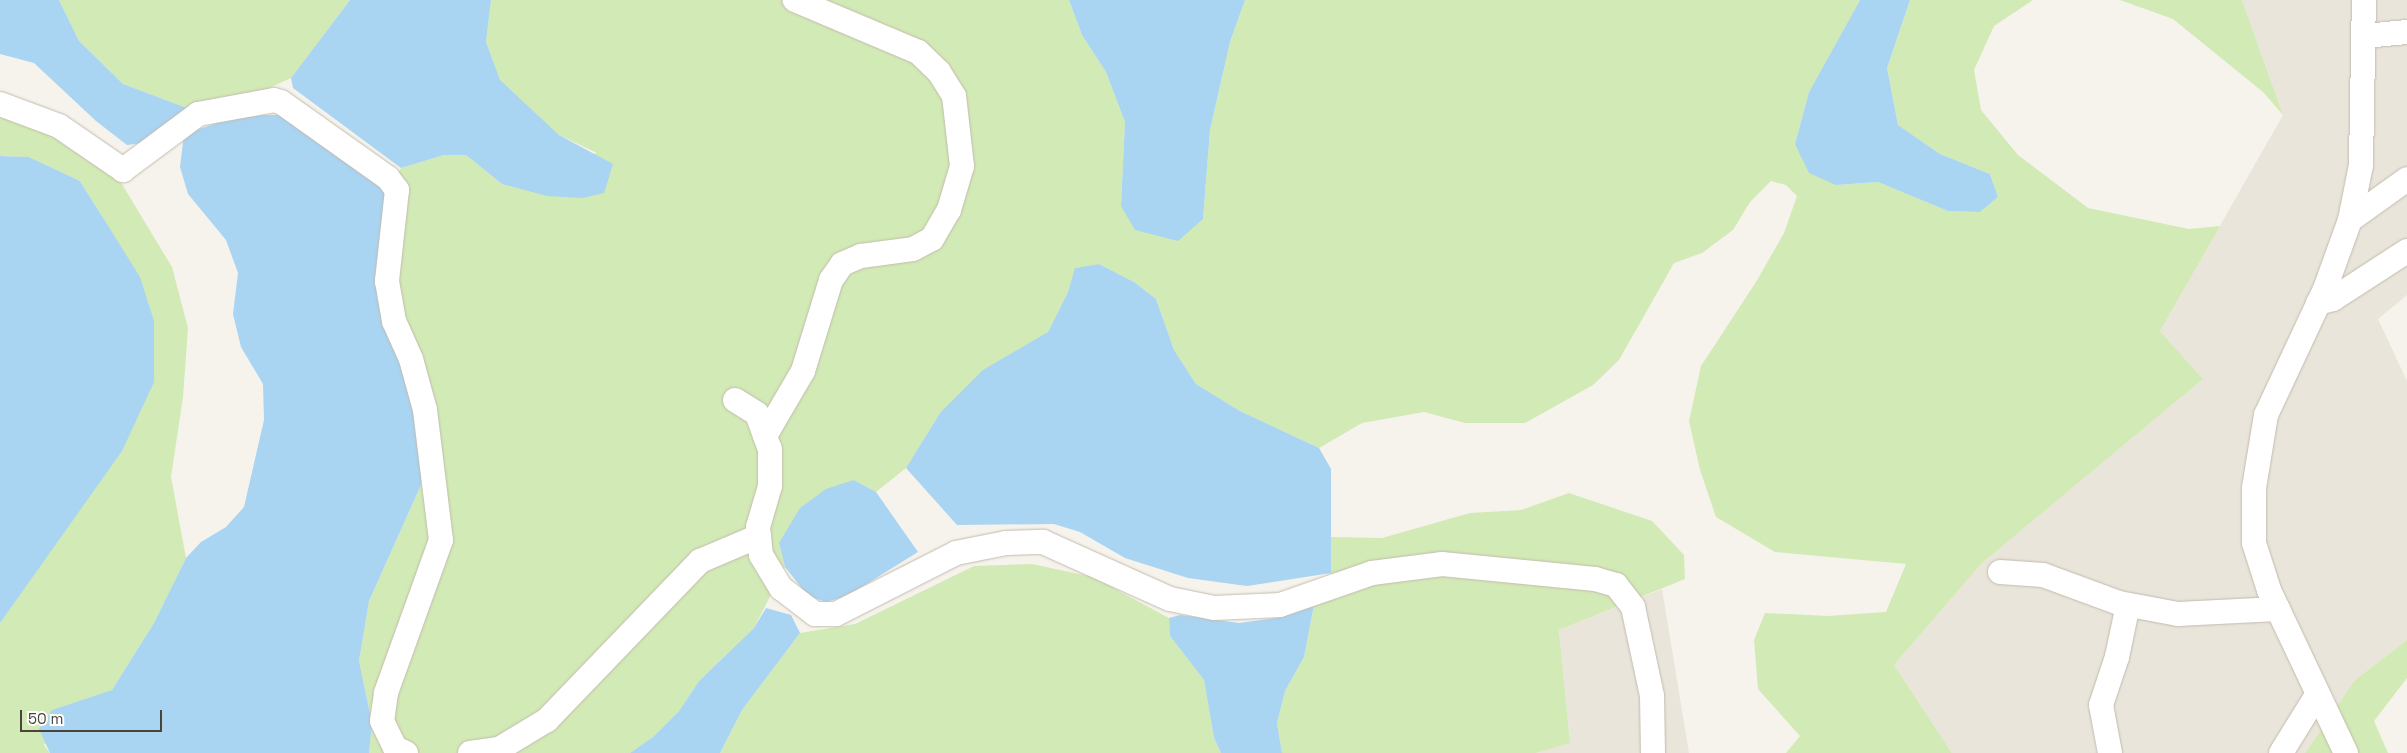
<!DOCTYPE html>
<html>
<head>
<meta charset="utf-8">
<style>
  body { margin:0 }
  #map { position:relative; width:2407px; height:753px; overflow:hidden; background:#f6f3ec; font-family:"Space Grotesk",sans-serif }
  div>[style] { position:absolute }
  .residential>* { inset:0; background:#eae5da }
  .green>* { inset:0; background:#d2eab5 }
  .water>* { inset:0; background:#a9d4f2 }
  .roads { filter:drop-shadow(0 0 1px #c2bbae) drop-shadow(0 0 1px #c2bbae) }
  .minor>* { height:24px; margin:-12px; padding:0 12px; transform-origin:12px; border-radius:12px; background:#fff }
  span { translate:-50% -50%; white-space:nowrap; text-align:center; line-height:1.15; -webkit-text-stroke:4.5px #fff; paint-order:stroke }
  .scale { position:absolute; left:20px; top:710px; width:142px; height:22px; box-sizing:border-box; border:2px solid #4b4439; border-top:0; padding-left:6px; font-size:15px; line-height:18px; white-space:nowrap; color:#4b4439; -webkit-text-stroke:4px #fff; paint-order:stroke }
</style>
</head>
<body>
<div id="map">
  <div class="residential">
    <i style="clip-path:polygon(2242px 0,2407px 0,2407px 295px,2378px 319px,2407px 381px,2407px 640px,2355px 680px,2305px 753px,1952px 753px,1894px 665px,1982px 563px,2203px 379px,2160px 331px,2283px 115px)"></i>
    <i style="clip-path:polygon(1662px 589px,1689px 753px,1536px 753px,1570px 742px,1559px 630px)"></i>
  </div>
  <div class="green">
    <i style="clip-path:polygon(59px 0,350px 0,291px 78px,239px 102px,187px 108px,123px 84px,79px 41px)"></i>
    <i style="clip-path:polygon(491px 0,1069px 0,1082px 35px,1106px 72px,1125px 122px,1121px 206px,1203px 219px,1210px 130px,1230px 42px,1245px 0,1860px 0,1809px 92px,1795px 144px,1836px 185px,1878px 182px,1948px 211px,1980px 212px,1998px 197px,1990px 174px,1940px 154px,1898px 125px,1887px 68px,1910px 0,2033px 0,1994px 26px,1974px 70px,1981px 110px,2018px 155px,2088px 208px,2189px 229px,2220px 226px,2160px 331px,2203px 379px,1982px 563px,1894px 665px,1952px 753px,1786px 753px,1800px 736px,1758px 689px,1754px 640px,1765px 613px,1828px 616px,1886px 612px,1906px 564px,1775px 552px,1716px 517px,1700px 470px,1689px 421px,1701px 366px,1756px 282px,1784px 233px,1797px 196px,1786px 185px,1771px 181px,1750px 202px,1733px 230px,1702px 253px,1674px 263px,1619px 360px,1593px 385px,1525px 423px,1465px 423px,1424px 412px,1362px 423px,1319px 448px,1240px 411px,1196px 384px,1174px 350px,1156px 299px,1134px 282px,1099px 264px,1076px 268px,1068px 292px,1048px 332px,940px 413px,906px 468px,876px 492px,854px 480px,779px 543px,785px 567px,754px 628px,699px 681px,679px 711px,653px 737px,630px 753px,369px 753px,372px 723px,359px 661px,369px 601px,421px 485px,412px 384px,385px 195px,401px 168px,444px 155px,466px 155px,502px 184px,597px 153px,559px 135px,500px 81px,486px 42px)"></i>
    <i style="clip-path:polygon(2120px 0,2242px 0,2283px 115px,2263px 92px,2173px 19px)"></i>
    <i style="clip-path:polygon(0 117px,50px 127px,108px 161px,172px 267px,188px 328px,183px 397px,171px 477px,186px 558px,154px 623px,112px 690px,95px 698px,75px 702px,44px 745px,50px 753px,0 753px,0 623px,25px 585px,102px 216px,80px 181px,29px 157px,0 156px)"></i>
    <i style="clip-path:polygon(1569px 493px,1652px 521px,1684px 555px,1685px 579px,1559px 630px,1570px 743px,1536px 753px,1282px 753px,1277px 723px,1285px 691px,1304px 657px,1314px 605px,1331px 573px,1331px 537px,1382px 538px,1470px 513px,1521px 510px)"></i>
    <i style="clip-path:polygon(1032px 564px,1093px 577px,1169px 618px,1170px 636px,1204px 680px,1214px 738px,1221px 753px,720px 753px,742px 710px,800px 633px,855px 624px,974px 566px)"></i>
    <i style="clip-path:polygon(2407px 640px,2407px 678px,2374px 721px,2388px 753px,2305px 753px,2355px 680px)"></i>
  </div>
  <div class="water">
    <i style="clip-path:polygon(0 0,59px 0,79px 41px,123px 84px,187px 108px,159px 141px,127px 145px,96px 121px,34px 63px,0 54px)"></i>
    <i style="clip-path:polygon(350px 0,491px 0,486px 42px,500px 80px,559px 135px,613px 164px,604px 193px,583px 198px,547px 196px,502px 184px,466px 155px,444px 155px,401px 168px,293px 88px,291px 78px)"></i>
    <i style="clip-path:polygon(1069px 0,1245px 0,1230px 42px,1210px 130px,1203px 219px,1178px 241px,1135px 230px,1121px 206px,1125px 122px,1106px 72px,1082px 35px)"></i>
    <i style="clip-path:polygon(1860px 0,1910px 0,1887px 68px,1898px 125px,1940px 154px,1990px 174px,1998px 197px,1980px 212px,1948px 211px,1878px 182px,1836px 185px,1809px 173px,1795px 144px,1809px 92px)"></i>
    <i style="clip-path:polygon(263px 115px,281px 115px,376px 176px,385px 195px,412px 384px,424px 434px,421px 485px,369px 601px,359px 661px,372px 723px,369px 753px,50px 753px,39px 729px,52px 710px,112px 690px,154px 623px,186px 558px,201px 542px,226px 527px,244px 507px,264px 420px,263px 384px,241px 347px,233px 314px,238px 273px,226px 240px,188px 194px,180px 167px,184px 134px,226px 120px)"></i>
    <i style="clip-path:polygon(0 156px,29px 157px,80px 181px,140px 277px,154px 321px,154px 382px,122px 451px,0 623px)"></i>
    <i style="clip-path:polygon(1099px 264px,1134px 282px,1156px 299px,1174px 350px,1196px 384px,1240px 411px,1319px 448px,1331px 469px,1331px 573px,1247px 586px,1188px 578px,1125px 558px,1080px 532px,1054px 524px,957px 525px,906px 468px,940px 413px,983px 370px,1048px 332px,1068px 292px,1075px 268px)"></i>
    <i style="clip-path:polygon(854px 480px,876px 492px,918px 552px,847px 596px,826px 602px,808px 596px,785px 567px,779px 543px,800px 508px,826px 489px)"></i>
    <i style="clip-path:polygon(1314px 605px,1304px 657px,1285px 691px,1277px 723px,1282px 753px,1221px 753px,1214px 738px,1204px 680px,1170px 636px,1169px 618px,1180px 615px,1239px 623px,1283px 617px)"></i>
    <i style="clip-path:polygon(766px 608px,791px 615px,800px 633px,742px 710px,720px 753px,630px 753px,653px 737px,679px 711px,699px 681px,754px 628px)"></i>
  </div>
  <div class="roads">
    <div class="minor">
      <i style="left:2364px;top:36px;width:43px;rotate:-5.3deg"></i>
      <i style="left:0;top:104px;width:63px;rotate:20.4deg"></i>
      <i style="left:59px;top:126px;width:78px;rotate:34.5deg"></i>
      <i style="left:123px;top:170px;width:94px;rotate:-36.7deg"></i>
      <i style="left:198px;top:114px;width:77px;rotate:-10.4deg"></i>
      <i style="left:274px;top:100px;width:7px;rotate:16deg"></i>
      <i style="left:281px;top:102px;width:131px;rotate:35.4deg"></i>
      <i style="left:388px;top:178px;width:15px;rotate:53deg"></i>
      <i style="left:397px;top:190px;width:92px;rotate:96.3deg"></i>
      <i style="left:387px;top:281px;width:41px;rotate:80.1deg"></i>
      <i style="left:394px;top:321px;width:42px;rotate:65.9deg"></i>
      <i style="left:411px;top:359px;width:53px;rotate:74.6deg"></i>
      <i style="left:425px;top:410px;width:131px;rotate:83deg"></i>
      <i style="left:441px;top:540px;width:163px;rotate:109.8deg"></i>
      <i style="left:386px;top:693px;width:28px;rotate:98deg"></i>
      <i style="left:382px;top:721px;width:30px;rotate:64deg"></i>
      <i style="left:395px;top:748px;width:12px;rotate:24deg"></i>
      <i style="left:2350px;top:220px;width:70px;rotate:-35.7deg"></i>
      <i style="left:2318px;top:303px;width:16px;rotate:-15deg"></i>
      <i style="left:2333px;top:299px;width:88px;rotate:-33deg"></i>
      <i style="left:735px;top:400px;width:26px;rotate:32deg"></i>
      <i style="left:757px;top:414px;width:37px;rotate:70deg"></i>
      <i style="left:770px;top:449px;width:37px;rotate:90deg"></i>
      <i style="left:770px;top:486px;width:43px;rotate:106.3deg"></i>
      <i style="left:758px;top:527px;width:28px;rotate:84deg"></i>
      <i style="left:761px;top:555px;width:39px;rotate:59deg"></i>
      <i style="left:781px;top:588px;width:43px;rotate:37.4deg"></i>
      <i style="left:815px;top:614px;width:21px"></i>
      <i style="left:836px;top:614px;width:135px;rotate:-26.9deg"></i>
      <i style="left:956px;top:553px;width:51px;rotate:-11.3deg"></i>
      <i style="left:1006px;top:543px;width:37px;rotate:-2deg"></i>
      <i style="left:1043px;top:542px;width:139px;rotate:24.2deg"></i>
      <i style="left:1170px;top:599px;width:45px;rotate:11.6deg"></i>
      <i style="left:1214px;top:608px;width:66px;rotate:-2.6deg"></i>
      <i style="left:1280px;top:605px;width:97px;rotate:-19.2deg"></i>
      <i style="left:1372px;top:573px;width:71px;rotate:-7.3deg"></i>
      <i style="left:1442px;top:564px;width:154px;rotate:5.6deg"></i>
      <i style="left:1595px;top:579px;width:22px;rotate:16deg"></i>
      <i style="left:1616px;top:585px;width:28px;rotate:52deg"></i>
      <i style="left:1633px;top:607px;width:91px;rotate:77.9deg"></i>
      <i style="left:1652px;top:696px;width:57px;rotate:89deg"></i>
      <i style="left:765px;top:436px;width:75px;rotate:-59.7deg"></i>
      <i style="left:803px;top:371px;width:95px;rotate:-72.9deg"></i>
      <i style="left:831px;top:280px;width:19px;rotate:-55deg"></i>
      <i style="left:842px;top:264px;width:21px;rotate:-23deg"></i>
      <i style="left:861px;top:256px;width:52px;rotate:-7.7deg"></i>
      <i style="left:913px;top:249px;width:21px;rotate:-28deg"></i>
      <i style="left:932px;top:239px;width:34px;rotate:-60deg"></i>
      <i style="left:949px;top:210px;width:46px;rotate:-73.5deg"></i>
      <i style="left:962px;top:166px;width:70px;rotate:-96.5deg"></i>
      <i style="left:954px;top:96px;width:28px;rotate:-122deg"></i>
      <i style="left:939px;top:72px;width:29px;rotate:-136deg"></i>
      <i style="left:918px;top:52px;width:134px;rotate:-157.1deg"></i>
      <i style="left:2000px;top:572px;width:43px;rotate:4deg"></i>
      <i style="left:2043px;top:575px;width:81px;rotate:20.2deg"></i>
      <i style="left:2119px;top:603px;width:60px;rotate:10.6deg"></i>
      <i style="left:2178px;top:614px;width:100px;rotate:-2.9deg"></i>
      <i style="left:470px;top:753px;width:29px;rotate:-8deg"></i>
      <i style="left:499px;top:749px;width:56px;rotate:-31.1deg"></i>
      <i style="left:547px;top:720px;width:221px;rotate:-46.1deg"></i>
      <i style="left:700px;top:561px;width:64px;rotate:-23deg"></i>
      <i style="left:2110px;top:753px;width:49px;rotate:-100.6deg"></i>
      <i style="left:2101px;top:705px;width:51px;rotate:-71.6deg"></i>
      <i style="left:2117px;top:657px;width:53px;rotate:-78.1deg"></i>
      <i style="left:2281px;top:753px;width:68px;rotate:-58.2deg"></i>
      <i style="left:2346px;top:753px;width:180px;rotate:-115.3deg"></i>
      <i style="left:2269px;top:590px;width:49px;rotate:-107.7deg"></i>
      <i style="left:2254px;top:543px;width:55px;rotate:-90deg"></i>
      <i style="left:2254px;top:488px;width:74px;rotate:-80.7deg"></i>
      <i style="left:2266px;top:415px;width:139px;rotate:-64.9deg"></i>
      <i style="left:2325px;top:289px;width:73px;rotate:-70.1deg"></i>
      <i style="left:2350px;top:220px;width:56px;rotate:-78.7deg"></i>
      <i style="left:2361px;top:165px;width:165px;rotate:-89deg"></i>
    </div>
  </div>
  <div class="scale">50 m</div>
</div>
</body>
</html>
